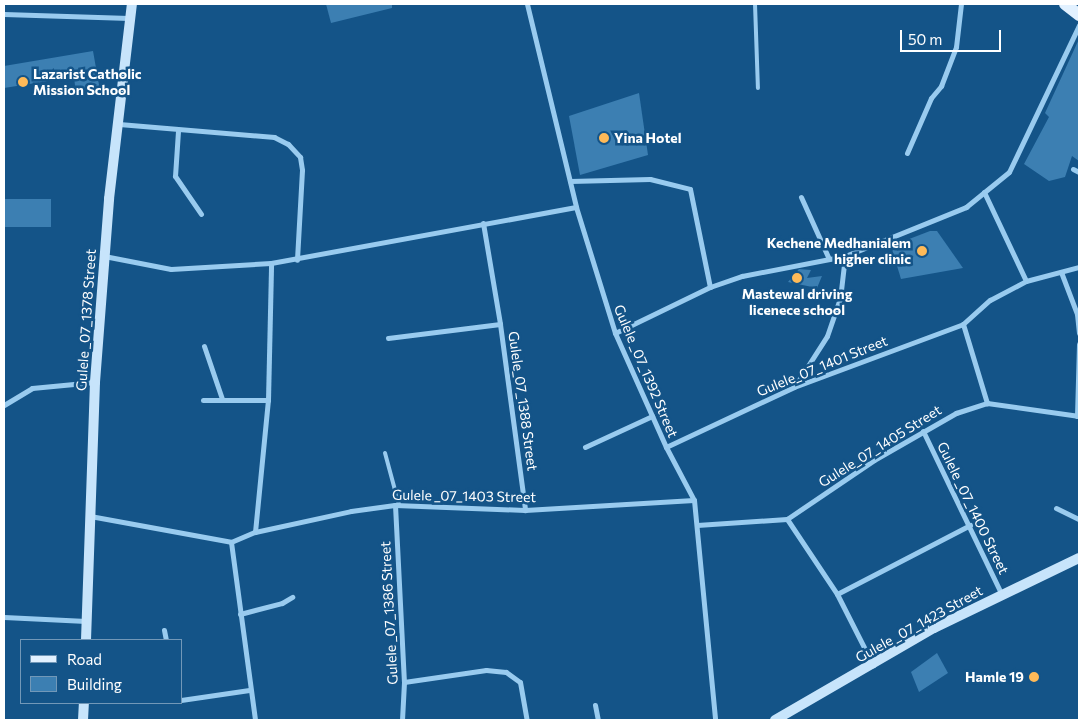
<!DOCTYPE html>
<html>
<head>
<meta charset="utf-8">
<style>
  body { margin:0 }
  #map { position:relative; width:1083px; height:724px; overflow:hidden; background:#145488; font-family:Commissioner,sans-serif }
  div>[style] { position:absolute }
  .building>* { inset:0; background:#3c7fb2; transform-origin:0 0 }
  .lane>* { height:4px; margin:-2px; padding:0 2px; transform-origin:2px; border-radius:2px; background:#99cbef }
  .street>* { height:5px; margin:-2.5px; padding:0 2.5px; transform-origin:2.5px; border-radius:2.5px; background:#99cbef }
  .secondary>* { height:10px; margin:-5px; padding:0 5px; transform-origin:5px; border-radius:5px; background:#c7e4fb }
  .primary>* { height:12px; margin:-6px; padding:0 6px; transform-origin:6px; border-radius:6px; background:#e2f1ff }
  .dots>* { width:14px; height:14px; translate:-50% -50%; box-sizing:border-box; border:2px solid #145488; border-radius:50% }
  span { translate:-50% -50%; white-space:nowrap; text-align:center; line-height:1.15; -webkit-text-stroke:5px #145488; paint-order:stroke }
  .poi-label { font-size:14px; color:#fff; font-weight:700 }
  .left { translate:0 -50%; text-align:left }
  .right { translate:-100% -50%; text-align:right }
  .street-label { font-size:14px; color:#fff }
  .frame { position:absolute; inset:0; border:5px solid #fff; pointer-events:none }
  .legend { position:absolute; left:20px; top:639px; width:162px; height:65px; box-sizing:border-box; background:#145488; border:1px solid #7298b8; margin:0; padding:6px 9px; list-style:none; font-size:15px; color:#fff }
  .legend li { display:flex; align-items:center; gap:10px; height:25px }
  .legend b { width:25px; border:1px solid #7298b8 }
  .scale { position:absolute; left:900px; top:30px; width:101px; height:22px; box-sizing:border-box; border:2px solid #fff; border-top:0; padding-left:6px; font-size:15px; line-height:18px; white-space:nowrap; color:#fff; -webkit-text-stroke:4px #145488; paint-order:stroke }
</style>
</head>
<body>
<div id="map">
  <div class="building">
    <i style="clip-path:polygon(326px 4px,392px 4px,392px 8px,331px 23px)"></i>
    <i style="clip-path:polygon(1079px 39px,1079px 161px,1072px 156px,1065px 177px,1049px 181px,1024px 164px,1049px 117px,1045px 113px)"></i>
    <i style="clip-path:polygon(93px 51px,101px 96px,76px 94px,74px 77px,4px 88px,4px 66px)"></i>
    <i style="clip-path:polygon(639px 93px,648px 155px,580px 175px,569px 116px)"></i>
    <i style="left:4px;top:199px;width:47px;height:28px"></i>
    <i style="clip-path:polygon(930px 231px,937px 231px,963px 268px,901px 279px,891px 246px)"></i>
    <i style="clip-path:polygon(799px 269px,811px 270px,807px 278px,822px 276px,817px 288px,788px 282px)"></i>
    <i style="clip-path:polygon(937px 653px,948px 673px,919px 692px,911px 672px)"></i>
  </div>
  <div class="lane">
    <i style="left:755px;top:4px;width:84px;rotate:88deg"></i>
    <i style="left:385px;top:453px;width:54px;rotate:74.9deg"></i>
  </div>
  <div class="street">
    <i style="left:527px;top:4px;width:209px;rotate:76.4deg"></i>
    <i style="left:576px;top:207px;width:132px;rotate:72.8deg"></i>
    <i style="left:615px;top:333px;width:125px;rotate:65.9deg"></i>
    <i style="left:666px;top:447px;width:60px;rotate:62.2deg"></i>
    <i style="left:694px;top:500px;width:221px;rotate:84.5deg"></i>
    <i style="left:4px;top:14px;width:125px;rotate:1.8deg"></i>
    <i style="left:119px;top:124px;width:156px;rotate:4.8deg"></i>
    <i style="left:274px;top:137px;width:16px;rotate:27deg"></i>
    <i style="left:288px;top:144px;width:18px;rotate:47deg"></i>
    <i style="left:300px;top:157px;width:13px;rotate:81deg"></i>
    <i style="left:302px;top:170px;width:90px;rotate:93.2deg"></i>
    <i style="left:178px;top:131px;width:45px;rotate:93.8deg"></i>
    <i style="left:175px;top:176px;width:46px;rotate:55.6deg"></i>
    <i style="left:907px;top:153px;width:60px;rotate:-66.4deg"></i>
    <i style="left:931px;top:98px;width:16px;rotate:-50deg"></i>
    <i style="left:941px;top:86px;width:42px;rotate:-69deg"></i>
    <i style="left:956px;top:47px;width:43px;rotate:-83.4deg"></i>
    <i style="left:1073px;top:169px;width:7px;rotate:27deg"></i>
    <i style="left:570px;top:181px;width:80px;rotate:-1.4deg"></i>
    <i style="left:650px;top:179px;width:41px;rotate:14deg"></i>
    <i style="left:690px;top:189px;width:100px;rotate:78.5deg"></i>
    <i style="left:984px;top:192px;width:98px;rotate:64.7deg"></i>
    <i style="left:801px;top:197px;width:68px;rotate:65.7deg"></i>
    <i style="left:483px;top:223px;width:102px;rotate:80.4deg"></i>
    <i style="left:500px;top:324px;width:188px;rotate:82.3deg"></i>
    <i style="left:104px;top:256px;width:68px;rotate:11deg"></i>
    <i style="left:171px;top:269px;width:100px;rotate:-3.4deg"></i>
    <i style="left:271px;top:263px;width:310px;rotate:-10.4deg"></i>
    <i style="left:1061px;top:272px;width:45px;rotate:69.1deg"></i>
    <i style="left:1077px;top:314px;width:19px;rotate:84deg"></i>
    <i style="left:963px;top:324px;width:83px;rotate:73.1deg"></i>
    <i style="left:615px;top:333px;width:106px;rotate:-25.8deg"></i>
    <i style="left:710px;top:287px;width:34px;rotate:-19deg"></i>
    <i style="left:742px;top:276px;width:105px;rotate:-11deg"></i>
    <i style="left:845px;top:256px;width:131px;rotate:-22deg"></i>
    <i style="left:966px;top:207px;width:55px;rotate:-39.1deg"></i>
    <i style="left:1009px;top:172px;width:163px;rotate:-64.5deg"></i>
    <i style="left:388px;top:338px;width:113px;rotate:-7.1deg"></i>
    <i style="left:204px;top:346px;width:56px;rotate:71.2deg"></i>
    <i style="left:795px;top:386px;width:59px;rotate:-57.4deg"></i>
    <i style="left:827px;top:336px;width:39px;rotate:-71deg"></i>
    <i style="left:840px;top:299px;width:43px;rotate:-83.4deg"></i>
    <i style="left:203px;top:400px;width:65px"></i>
    <i style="left:4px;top:405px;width:33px;rotate:-31deg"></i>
    <i style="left:32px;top:388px;width:63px;rotate:-5.4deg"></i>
    <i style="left:1077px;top:416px;width:72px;rotate:-88.4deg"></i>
    <i style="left:923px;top:431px;width:182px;rotate:64.3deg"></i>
    <i style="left:585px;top:447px;width:74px;rotate:-24.8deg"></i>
    <i style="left:666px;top:447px;width:141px;rotate:-25.1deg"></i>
    <i style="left:794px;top:387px;width:180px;rotate:-20.4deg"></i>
    <i style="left:963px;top:324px;width:36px;rotate:-42deg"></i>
    <i style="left:990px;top:300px;width:41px;rotate:-27.8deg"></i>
    <i style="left:1026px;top:281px;width:55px;rotate:-14.8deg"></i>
    <i style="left:395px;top:505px;width:177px;rotate:87.1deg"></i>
    <i style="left:404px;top:682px;width:38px;rotate:93deg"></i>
    <i style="left:1056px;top:508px;width:25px;rotate:26deg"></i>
    <i style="left:90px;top:516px;width:143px;rotate:10.4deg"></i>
    <i style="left:231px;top:542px;width:26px;rotate:-23deg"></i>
    <i style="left:255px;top:532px;width:98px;rotate:-12.3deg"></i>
    <i style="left:351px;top:511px;width:44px;rotate:-7.8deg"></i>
    <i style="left:395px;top:505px;width:130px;rotate:2.2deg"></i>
    <i style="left:525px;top:510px;width:169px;rotate:-3.4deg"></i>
    <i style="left:787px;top:519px;width:105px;rotate:-34.1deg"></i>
    <i style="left:874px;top:460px;width:95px;rotate:-29.8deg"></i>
    <i style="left:956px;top:413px;width:33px;rotate:-18deg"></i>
    <i style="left:987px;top:403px;width:93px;rotate:8deg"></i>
    <i style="left:787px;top:519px;width:90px;rotate:56.3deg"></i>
    <i style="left:837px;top:594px;width:80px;rotate:63.1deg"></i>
    <i style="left:697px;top:525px;width:90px;rotate:-3.8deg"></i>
    <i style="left:255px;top:532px;width:133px;rotate:-84.4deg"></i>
    <i style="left:268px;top:400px;width:137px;rotate:-88.7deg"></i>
    <i style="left:231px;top:542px;width:180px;rotate:82.3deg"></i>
    <i style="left:837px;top:594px;width:150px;rotate:-27.4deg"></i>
    <i style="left:240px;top:614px;width:43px;rotate:-14.7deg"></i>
    <i style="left:282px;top:603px;width:12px;rotate:-31deg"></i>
    <i style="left:4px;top:617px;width:82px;rotate:2.8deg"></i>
    <i style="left:164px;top:630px;width:10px;rotate:79deg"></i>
    <i style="left:404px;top:682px;width:83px;rotate:-8.3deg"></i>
    <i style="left:486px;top:670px;width:20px;rotate:6deg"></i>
    <i style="left:506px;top:672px;width:17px;rotate:36deg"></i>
    <i style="left:520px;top:682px;width:39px;rotate:80deg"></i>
    <i style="left:181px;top:700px;width:69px;rotate:-8.4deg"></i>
    <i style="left:595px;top:705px;width:15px;rotate:79deg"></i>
  </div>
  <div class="secondary">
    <i style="left:86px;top:640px;width:258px;rotate:-88deg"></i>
    <i style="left:95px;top:382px;width:184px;rotate:-85.6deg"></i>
    <i style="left:109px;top:199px;width:196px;rotate:-83.3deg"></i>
    <i style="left:83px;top:720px;width:17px;rotate:-87deg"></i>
    <i style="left:775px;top:720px;width:184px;rotate:-30.1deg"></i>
    <i style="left:934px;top:628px;width:161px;rotate:-25.8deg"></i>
  </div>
  <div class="primary">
    <i style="left:1065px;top:4px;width:18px;rotate:38deg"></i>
  </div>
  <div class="dots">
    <i style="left:23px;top:82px;background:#ffba58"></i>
    <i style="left:604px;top:138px;background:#ffba58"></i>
    <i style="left:922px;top:251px;background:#ffba58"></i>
    <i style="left:797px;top:278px;background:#ffba58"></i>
    <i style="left:1034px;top:677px;background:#ffba58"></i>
  </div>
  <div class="poi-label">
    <span class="left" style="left:33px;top:82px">Lazarist Catholic<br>Mission School</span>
    <span class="left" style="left:614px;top:138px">Yina Hotel</span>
    <span class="right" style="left:911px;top:251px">Kechene Medhanialem<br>higher clinic</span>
    <span style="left:797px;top:302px">Mastewal driving<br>licenece school</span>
    <span class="right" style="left:1024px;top:677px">Hamle 19</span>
  </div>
  <div class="street-label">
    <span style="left:86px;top:320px;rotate:-86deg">Gulele _07_1378 Street</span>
    <span style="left:822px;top:366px;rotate:-22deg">Gulele_07_1401 Street</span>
    <span style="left:646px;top:371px;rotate:67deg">Gulele _07_1392 Street</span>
    <span style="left:523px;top:401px;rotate:82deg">Gulele_07_1388 Street</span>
    <span style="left:880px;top:446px;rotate:-32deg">Gulele_07_1405 Street</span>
    <span style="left:464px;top:496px;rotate:1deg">Gulele _07_1403 Street</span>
    <span style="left:973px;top:508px;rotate:64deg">Gulele _07_1400 Street</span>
    <span style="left:389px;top:613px;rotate:-93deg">Gulele _07_1386 Street</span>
    <span style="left:919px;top:624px;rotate:-29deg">Gulele _07_1423 Street</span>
  </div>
  <div class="frame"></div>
  <ul class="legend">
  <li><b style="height:6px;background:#e2f1ff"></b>Road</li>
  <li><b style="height:14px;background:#3c7fb2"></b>Building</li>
  </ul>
  <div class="scale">50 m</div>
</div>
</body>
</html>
